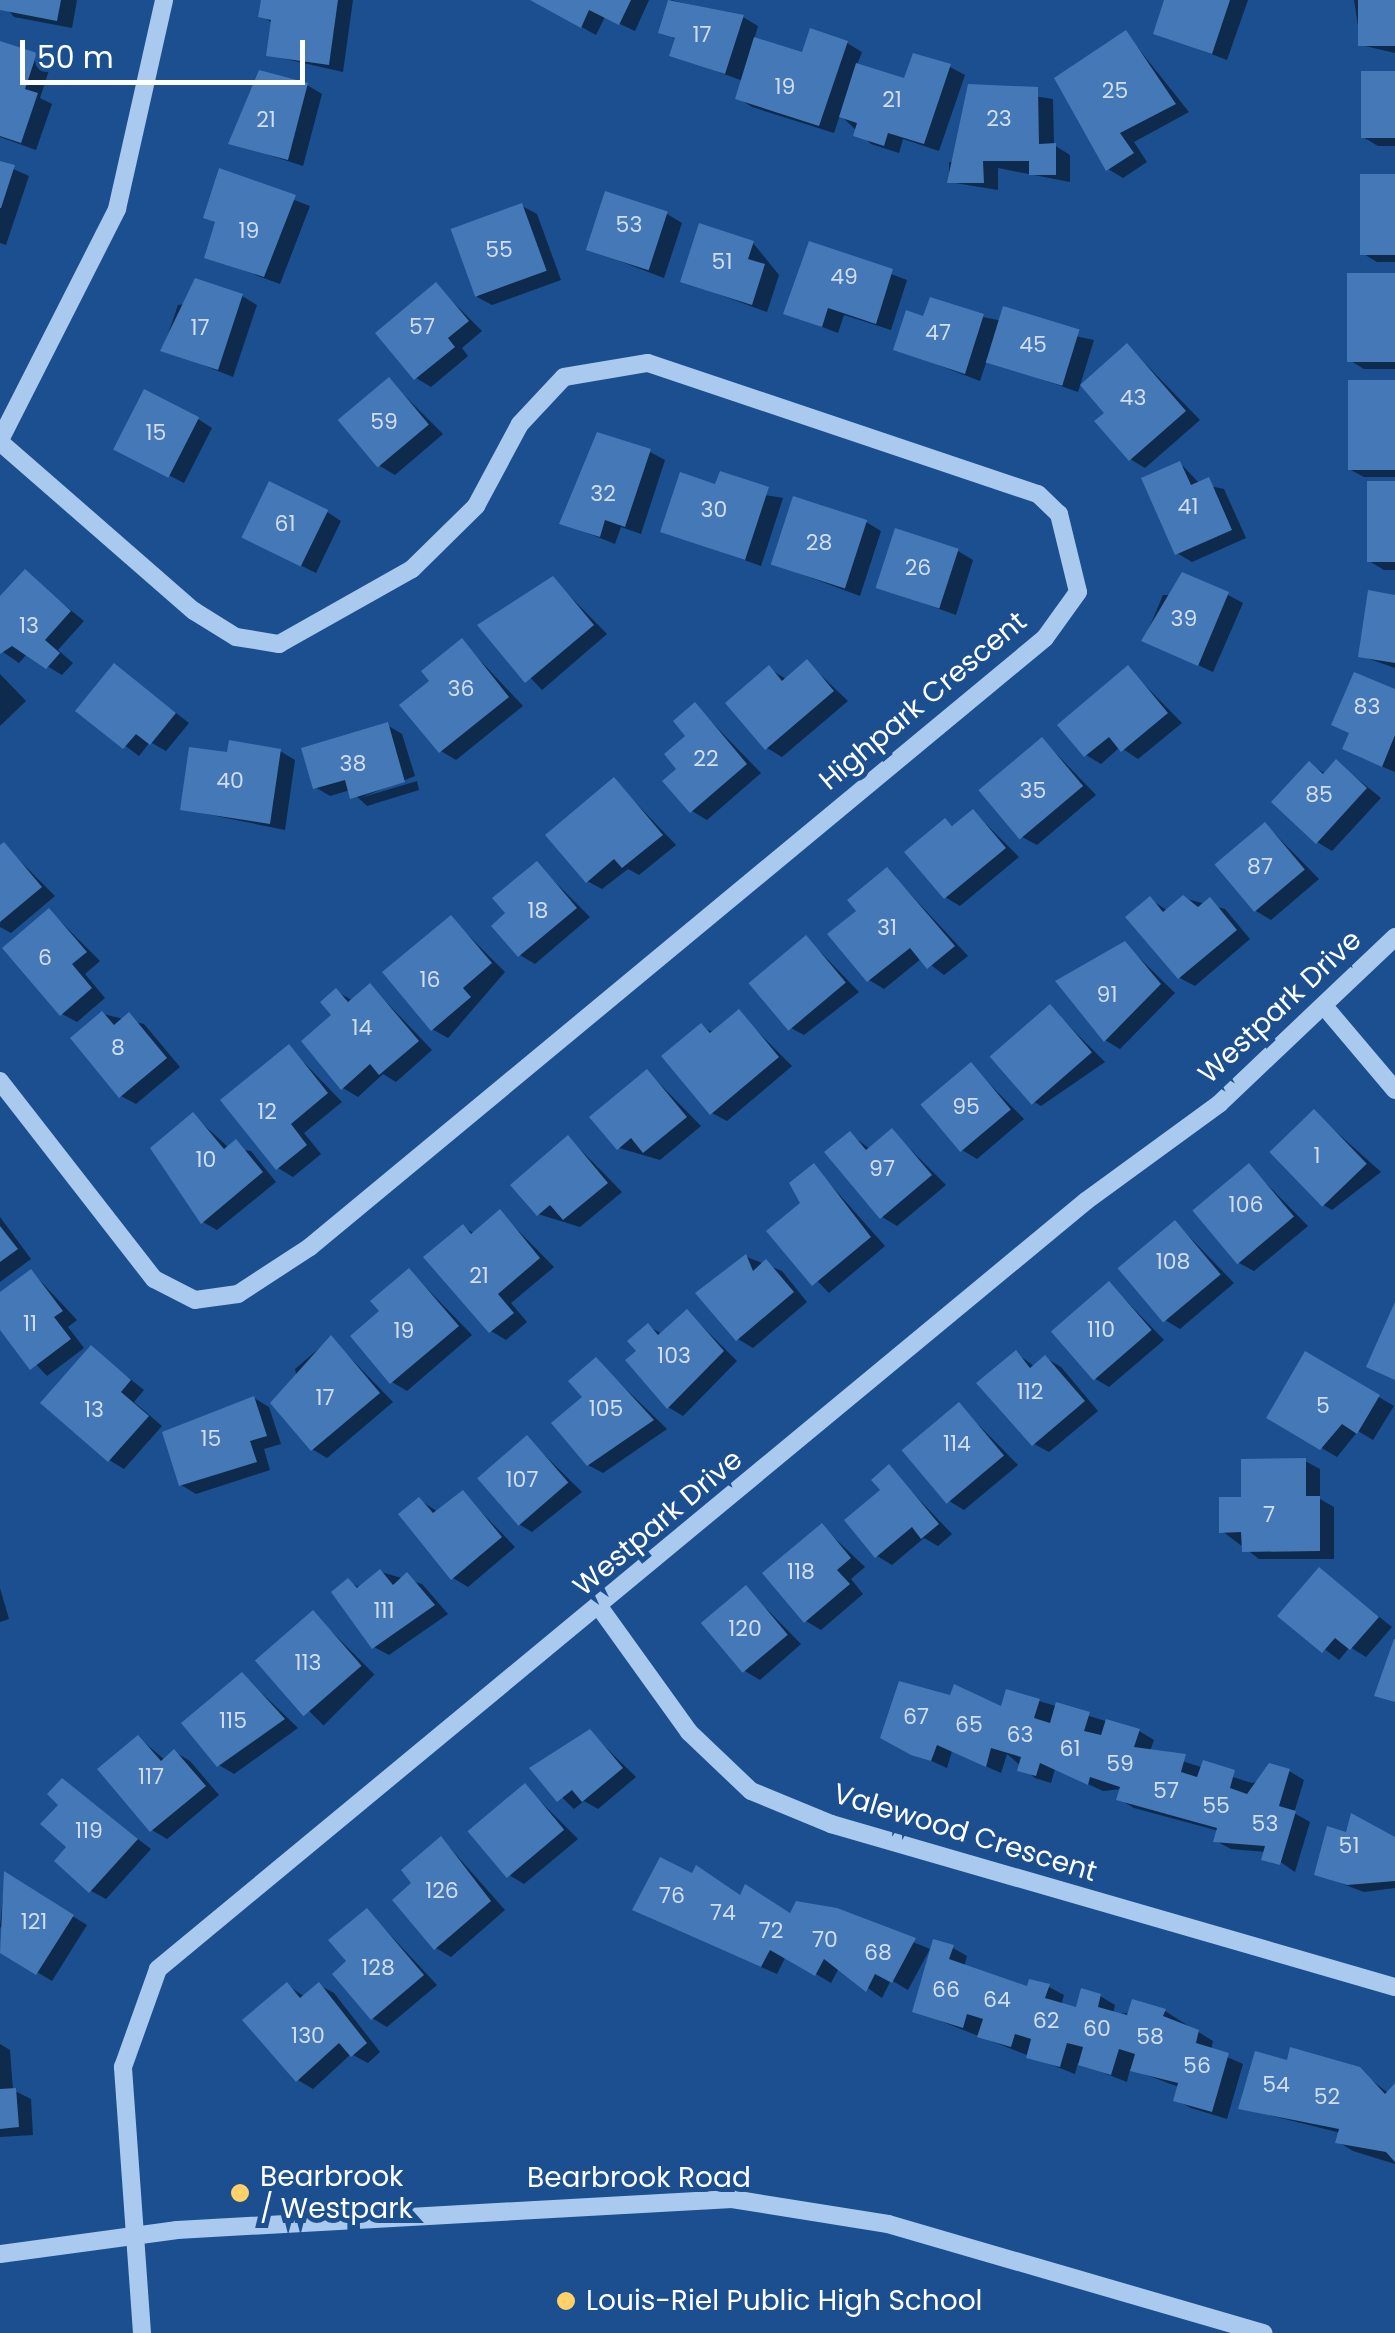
<!DOCTYPE html>
<html>
<head>
<meta charset="utf-8">
<style>
  body { margin:0 }
  #map { position:relative; width:1395px; height:2333px; overflow:hidden; background:#1b4f8f; font-family:Poppins,sans-serif }
  div>[style] { position:absolute }
  .shadow>* { inset:0; background:#0007; transform-origin:0 0 }
  .building>* { inset:0; background:#4478b7; transform-origin:0 0 }
  .minor>* { height:18px; margin:-9px; padding:0 9px; transform-origin:9px; border-radius:9px; background:#a9c9ee }
  .dots>* { width:28px; height:28px; translate:-50% -50%; box-sizing:border-box; border:5px solid #1b4f8f; border-radius:50% }
  span { translate:-50% -50%; white-space:nowrap; text-align:center; line-height:1.15; -webkit-text-stroke:10px #1b4f8f; paint-order:stroke }
  .number-label { font-size:22px; color:#d0dded }
  .number-label span { -webkit-text-stroke-width:0 }
  .street-label { font-size:28px; color:#fff }
  .poi-label { font-size:28px; color:#fff }
  .left { translate:0 -50%; text-align:left }
  .scale { position:absolute; left:20px; top:40px; width:285px; height:45px; box-sizing:border-box; border:5px solid #fff; border-top:0; padding-left:12px; font-size:30px; line-height:35px; white-space:nowrap; color:#fff; -webkit-text-stroke:8px #1b4f8f; paint-order:stroke }
</style>
</head>
<body>
<div id="map">
  <div class="shadow">
    <i style="clip-path:polygon(0 0,77px 0,72px 28px,14px 17px)"></i>
    <i style="clip-path:polygon(263px 0,353px 0,343px 72px,268px 55px,273px 23px,261px 16px)"></i>
    <i style="clip-path:polygon(533px 0,649px 0,635px 31px,605px 17px,596px 35px)"></i>
    <i style="clip-path:polygon(671px 0,743px 17px,758px 26px,754px 40px,804px 55px,847px 43px,862px 52px,857px 65px,906px 81px,950px 67px,965px 75px,939px 151px,903px 139px,899px 153px,871px 144px,840px 115px,834px 133px,752px 107px,738px 98px,743px 81px,672px 55px,677px 40px,661px 31px)"></i>
    <i style="clip-path:polygon(1167px 0,1248px 0,1227px 60px,1156px 33px)"></i>
    <i style="clip-path:polygon(1354px 0,1395px 0,1395px 53px,1361px 45px)"></i>
    <i style="clip-path:polygon(1126px 33px,1189px 112px,1134px 142px,1147px 162px,1123px 178px,1108px 169px)"></i>
    <i style="clip-path:polygon(0 43px,51px 64px,40px 98px,52px 104px,36px 150px,0 137px)"></i>
    <i style="clip-path:polygon(1395px 74px,1395px 146px,1378px 146px,1363px 137px)"></i>
    <i style="clip-path:polygon(307px 85px,322px 94px,303px 166px,231px 143px)"></i>
    <i style="clip-path:polygon(969px 86px,1053px 99px,1054px 145px,1070px 155px,1070px 182px,998px 168px,998px 190px,949px 182px,949px 162px,961px 162px)"></i>
    <i style="clip-path:polygon(0 163px,29px 176px,6px 245px,0 243px)"></i>
    <i style="clip-path:polygon(221px 172px,310px 206px,280px 284px,207px 257px,217px 223px,206px 217px)"></i>
    <i style="clip-path:polygon(1395px 176px,1395px 262px,1377px 262px,1362px 253px)"></i>
    <i style="clip-path:polygon(522px 206px,537px 214px,561px 280px,492px 305px,477px 297px)"></i>
    <i style="clip-path:polygon(667px 214px,682px 223px,664px 278px,591px 250px)"></i>
    <i style="clip-path:polygon(753px 243px,779px 275px,767px 312px,683px 281px)"></i>
    <i style="clip-path:polygon(810px 244px,907px 280px,891px 330px,844px 315px,838px 333px,786px 313px)"></i>
    <i style="clip-path:polygon(1395px 275px,1395px 369px,1364px 369px,1349px 360px)"></i>
    <i style="clip-path:polygon(436px 285px,482px 331px,462px 348px,468px 356px,431px 387px,416px 378px)"></i>
    <i style="clip-path:polygon(242px 296px,257px 305px,233px 377px,163px 349px,178px 305px)"></i>
    <i style="clip-path:polygon(983px 317px,1094px 340px,1078px 392px,987px 360px,980px 381px,896px 349px,925px 319px)"></i>
    <i style="clip-path:polygon(1128px 346px,1200px 420px,1145px 468px,1130px 459px,1108px 413px)"></i>
    <i style="clip-path:polygon(389px 380px,443px 434px,395px 475px,380px 466px)"></i>
    <i style="clip-path:polygon(1395px 382px,1395px 477px,1364px 477px,1349px 469px)"></i>
    <i style="clip-path:polygon(198px 419px,212px 428px,184px 483px,131px 456px)"></i>
    <i style="clip-path:polygon(650px 452px,665px 460px,641px 534px,621px 527px,615px 544px,563px 523px)"></i>
    <i style="clip-path:polygon(1180px 463px,1200px 484px,1224px 489px,1246px 538px,1192px 562px,1177px 553px)"></i>
    <i style="clip-path:polygon(1395px 483px,1395px 570px,1384px 570px,1369px 561px)"></i>
    <i style="clip-path:polygon(717px 487px,783px 498px,761px 566px,663px 531px)"></i>
    <i style="clip-path:polygon(327px 512px,341px 521px,316px 573px,260px 545px)"></i>
    <i style="clip-path:polygon(866px 522px,881px 531px,860px 596px,774px 564px)"></i>
    <i style="clip-path:polygon(958px 551px,973px 560px,956px 615px,879px 587px)"></i>
    <i style="clip-path:polygon(25px 573px,84px 621px,58px 650px,73px 663px,62px 675px,27px 654px,19px 663px,0 650px,0 600px)"></i>
    <i style="clip-path:polygon(553px 579px,607px 634px,542px 690px,480px 625px)"></i>
    <i style="clip-path:polygon(1163px 595px,1228px 595px,1243px 603px,1213px 672px,1144px 640px)"></i>
    <i style="clip-path:polygon(1395px 597px,1395px 668px,1361px 656px)"></i>
    <i style="clip-path:polygon(462px 641px,523px 706px,456px 760px,441px 751px,432px 681px)"></i>
    <i style="clip-path:polygon(807px 662px,848px 701px,782px 757px,767px 748px,769px 668px,787px 680px)"></i>
    <i style="clip-path:polygon(115px 666px,189px 723px,166px 751px,150px 742px,139px 756px,79px 711px)"></i>
    <i style="clip-path:polygon(1128px 668px,1182px 723px,1138px 759px,1120px 747px,1101px 764px,1086px 755px)"></i>
    <i style="clip-path:polygon(0 674px,26px 701px,0 726px)"></i>
    <i style="clip-path:polygon(1395px 692px,1395px 772px,1360px 757px,1351px 733px)"></i>
    <i style="clip-path:polygon(695px 705px,761px 773px,707px 820px,692px 811px,680px 769px)"></i>
    <i style="clip-path:polygon(387px 725px,402px 734px,415px 776px,360px 798px,417px 781px,419px 790px,367px 806px,350px 790px,330px 796px,315px 787px)"></i>
    <i style="clip-path:polygon(1043px 740px,1096px 795px,1037px 845px,1022px 837px)"></i>
    <i style="clip-path:polygon(280px 751px,295px 760px,285px 830px,182px 809px,229px 755px)"></i>
    <i style="clip-path:polygon(1337px 762px,1381px 798px,1332px 851px,1317px 842px,1309px 764px,1326px 774px)"></i>
    <i style="clip-path:polygon(614px 780px,676px 845px,639px 875px,628px 869px,602px 889px,587px 881px)"></i>
    <i style="clip-path:polygon(974px 812px,1019px 857px,960px 906px,945px 897px,945px 821px,955px 827px)"></i>
    <i style="clip-path:polygon(1266px 825px,1319px 879px,1271px 920px,1256px 911px)"></i>
    <i style="clip-path:polygon(4px 845px,55px 896px,11px 933px,0 927px)"></i>
    <i style="clip-path:polygon(537px 864px,590px 917px,535px 964px,520px 955px,509px 914px)"></i>
    <i style="clip-path:polygon(888px 870px,968px 956px,944px 975px,922px 958px,884px 989px,869px 980px,860px 912px)"></i>
    <i style="clip-path:polygon(1183px 898px,1225px 909px,1250px 939px,1195px 986px,1180px 978px,1150px 899px,1168px 911px)"></i>
    <i style="clip-path:polygon(50px 911px,100px 961px,85px 974px,105px 998px,77px 1022px,62px 1014px)"></i>
    <i style="clip-path:polygon(451px 918px,505px 972px,448px 1038px,432px 1029px)"></i>
    <i style="clip-path:polygon(807px 938px,859px 992px,804px 1035px,789px 1027px)"></i>
    <i style="clip-path:polygon(1125px 944px,1175px 993px,1120px 1049px,1105px 1040px)"></i>
    <i style="clip-path:polygon(371px 986px,432px 1050px,396px 1082px,383px 1074px,358px 1097px,343px 1088px,336px 991px,353px 1001px)"></i>
    <i style="clip-path:polygon(1050px 1007px,1105px 1062px,1041px 1106px,1026px 1097px)"></i>
    <i style="clip-path:polygon(739px 1013px,792px 1066px,727px 1121px,712px 1113px,701px 1026px,714px 1033px)"></i>
    <i style="clip-path:polygon(103px 1014px,144px 1024px,180px 1067px,136px 1104px,121px 1096px)"></i>
    <i style="clip-path:polygon(289px 1047px,342px 1102px,304px 1133px,321px 1154px,293px 1177px,278px 1168px)"></i>
    <i style="clip-path:polygon(971px 1065px,1024px 1119px,977px 1159px,962px 1150px)"></i>
    <i style="clip-path:polygon(648px 1072px,701px 1126px,660px 1160px,619px 1148px)"></i>
    <i style="clip-path:polygon(1314px 1112px,1381px 1172px,1332px 1210px,1317px 1201px)"></i>
    <i style="clip-path:polygon(193px 1115px,229px 1148px,251px 1151px,276px 1182px,217px 1230px,203px 1222px)"></i>
    <i style="clip-path:polygon(892px 1131px,946px 1185px,897px 1226px,882px 1217px,850px 1134px,870px 1149px)"></i>
    <i style="clip-path:polygon(569px 1138px,622px 1192px,580px 1227px,538px 1214px)"></i>
    <i style="clip-path:polygon(814px 1166px,885px 1246px,829px 1293px,769px 1231px,803px 1203px)"></i>
    <i style="clip-path:polygon(1249px 1166px,1308px 1226px,1254px 1271px,1239px 1263px)"></i>
    <i style="clip-path:polygon(500px 1212px,554px 1267px,511px 1303px,527px 1322px,506px 1340px,491px 1331px,463px 1227px,475px 1234px)"></i>
    <i style="clip-path:polygon(0 1217px,31px 1259px,0 1282px)"></i>
    <i style="clip-path:polygon(1176px 1223px,1234px 1283px,1180px 1329px,1165px 1320px)"></i>
    <i style="clip-path:polygon(747px 1257px,782px 1271px,807px 1302px,753px 1348px,738px 1339px)"></i>
    <i style="clip-path:polygon(410px 1271px,472px 1335px,407px 1391px,392px 1382px,383px 1311px)"></i>
    <i style="clip-path:polygon(32px 1272px,77px 1320px,68px 1327px,84px 1348px,47px 1376px,0 1326px,0 1295px)"></i>
    <i style="clip-path:polygon(1110px 1284px,1164px 1340px,1109px 1387px,1094px 1378px)"></i>
    <i style="clip-path:polygon(688px 1312px,737px 1361px,683px 1416px,668px 1407px,639px 1352px,648px 1326px,662px 1334px)"></i>
    <i style="clip-path:polygon(331px 1338px,393px 1402px,327px 1458px,312px 1449px,295px 1369px)"></i>
    <i style="clip-path:polygon(92px 1349px,144px 1390px,134px 1402px,162px 1426px,124px 1469px,109px 1460px)"></i>
    <i style="clip-path:polygon(1016px 1353px,1035px 1367px,1046px 1358px,1061px 1367px,1098px 1411px,1049px 1452px,1034px 1444px)"></i>
    <i style="clip-path:polygon(1306px 1354px,1394px 1406px,1373px 1440px,1358px 1431px,1337px 1457px,1269px 1417px)"></i>
    <i style="clip-path:polygon(596px 1360px,667px 1429px,603px 1473px,588px 1465px,585px 1398px)"></i>
    <i style="clip-path:polygon(254px 1398px,269px 1407px,281px 1444px,264px 1449px,270px 1470px,196px 1494px,181px 1485px)"></i>
    <i style="clip-path:polygon(959px 1405px,1018px 1465px,964px 1510px,949px 1501px)"></i>
    <i style="clip-path:polygon(527px 1438px,582px 1492px,532px 1532px,517px 1523px)"></i>
    <i style="clip-path:polygon(1305px 1461px,1320px 1469px,1320px 1499px,1334px 1507px,1334px 1559px,1259px 1559px,1222px 1531px,1244px 1500px)"></i>
    <i style="clip-path:polygon(889px 1468px,952px 1534px,938px 1546px,924px 1538px,892px 1565px,877px 1556px)"></i>
    <i style="clip-path:polygon(463px 1493px,515px 1547px,468px 1587px,453px 1578px,420px 1500px,438px 1512px)"></i>
    <i style="clip-path:polygon(822px 1526px,865px 1567px,851px 1579px,863px 1594px,821px 1630px,806px 1621px)"></i>
    <i style="clip-path:polygon(1319px 1570px,1392px 1627px,1366px 1657px,1350px 1647px,1339px 1660px,1281px 1616px)"></i>
    <i style="clip-path:polygon(381px 1572px,422px 1584px,448px 1614px,389px 1655px,374px 1647px,348px 1581px,360px 1588px)"></i>
    <i style="clip-path:polygon(0 1588px,9px 1619px,0 1622px)"></i>
    <i style="clip-path:polygon(746px 1588px,801px 1644px,760px 1680px,745px 1671px)"></i>
    <i style="left:313px;top:1613px;width:87px;height:72px;rotate:45deg"></i>
    <i style="clip-path:polygon(243px 1675px,298px 1728px,234px 1774px,219px 1765px)"></i>
    <i style="clip-path:polygon(1039px 1701px,1139px 1731px,1154px 1740px,1150px 1751px,1252px 1783px,1289px 1771px,1304px 1780px,1294px 1813px,1310px 1822px,1295px 1872px,1266px 1852px,1231px 1849px,1216px 1841px,1219px 1831px,1134px 1808px,1119px 1799px,1122px 1789px,1103px 1791px,1055px 1769px,1051px 1783px,1035px 1778px,1007px 1754px,1001px 1773px,952px 1751px,947px 1768px,898px 1746px)"></i>
    <i style="clip-path:polygon(590px 1732px,636px 1777px,598px 1809px,584px 1801px,574px 1809px,533px 1769px)"></i>
    <i style="clip-path:polygon(139px 1738px,165px 1760px,175px 1752px,190px 1761px,219px 1795px,167px 1839px,152px 1830px)"></i>
    <i style="clip-path:polygon(62px 1781px,151px 1849px,106px 1899px,91px 1891px,70px 1847px)"></i>
    <i style="clip-path:polygon(525px 1786px,578px 1839px,524px 1884px,509px 1875px)"></i>
    <i style="clip-path:polygon(442px 1839px,505px 1910px,451px 1957px,436px 1948px,414px 1883px)"></i>
    <i style="clip-path:polygon(1395px 1839px,1395px 1888px,1364px 1892px,1316px 1874px)"></i>
    <i style="clip-path:polygon(5px 1875px,87px 1925px,52px 1981px,0 1950px,9px 1932px,0 1927px)"></i>
    <i style="clip-path:polygon(741px 1898px,791px 1915px,837px 1911px,930px 1949px,908px 1990px,891px 1980px,882px 1998px,839px 1968px,831px 1983px,786px 1956px,777px 1974px,650px 1918px)"></i>
    <i style="clip-path:polygon(368px 1911px,437px 1985px,387px 2027px,372px 2018px,350px 1962px)"></i>
    <i style="clip-path:polygon(953px 1948px,967px 1956px,964px 1967px,1029px 1990px,1049px 1987px,1064px 1995px,1061px 2005px,1078px 2010px,1100px 1996px,1115px 2005px,1113px 2014px,1165px 2011px,1179px 2020px,1213px 2041px,1211px 2050px,1243px 2064px,1227px 2119px,1191px 2108px,1176px 2100px,1179px 2087px,1130px 2069px,1127px 2082px,1078px 2063px,1075px 2074px,915px 2011px)"></i>
    <i style="clip-path:polygon(287px 1985px,305px 1997px,319px 1985px,334px 1993px,380px 2052px,368px 2063px,351px 2054px,313px 2089px,298px 2080px,246px 2020px)"></i>
    <i style="clip-path:polygon(0 2044px,10px 2050px,13px 2090px,31px 2099px,33px 2135px,0 2137px)"></i>
    <i style="clip-path:polygon(1289px 2063px,1359px 2070px,1388px 2093px,1395px 2086px,1395px 2164px,1353px 2151px,1338px 2142px,1341px 2133px,1241px 2108px)"></i>
  </div>
  <div class="building">
    <i style="clip-path:polygon(0 0,61px 0,57px 21px,0 10px)"></i>
    <i style="clip-path:polygon(261px 0,338px 0,329px 65px,266px 56px,271px 20px,258px 17px)"></i>
    <i style="clip-path:polygon(530px 0,631px 0,619px 25px,589px 10px,581px 28px)"></i>
    <i style="clip-path:polygon(668px 0,744px 15px,725px 74px,669px 56px,675px 38px,658px 33px)"></i>
    <i style="clip-path:polygon(1164px 0,1230px 0,1212px 54px,1153px 34px)"></i>
    <i style="left:1358px;top:0;width:37px;height:46px"></i>
    <i style="clip-path:polygon(810px 28px,848px 41px,819px 126px,735px 99px,754px 37px,802px 52px)"></i>
    <i style="clip-path:polygon(1126px 30px,1176px 104px,1120px 133px,1134px 153px,1106px 171px,1054px 78px)"></i>
    <i style="clip-path:polygon(0 41px,37px 53px,25px 89px,38px 93px,21px 143px,0 136px)"></i>
    <i style="clip-path:polygon(913px 53px,951px 64px,924px 144px,888px 133px,884px 146px,853px 136px,857px 123px,839px 117px,856px 63px,904px 78px)"></i>
    <i style="clip-path:polygon(259px 70px,308px 83px,288px 160px,228px 144px)"></i>
    <i style="left:1361px;top:71px;width:34px;height:67px"></i>
    <i style="clip-path:polygon(968px 84px,1038px 87px,1039px 144px,1056px 143px,1056px 175px,1029px 175px,1029px 161px,983px 161px,984px 183px,947px 183px)"></i>
    <i style="clip-path:polygon(0 161px,15px 165px,1px 208px,0 208px)"></i>
    <i style="clip-path:polygon(219px 168px,296px 195px,264px 277px,204px 258px,215px 222px,203px 218px)"></i>
    <i style="left:1360px;top:174px;width:35px;height:81px"></i>
    <i style="left:605px;top:191px;width:66px;height:62px;rotate:18deg"></i>
    <i style="left:522px;top:203px;width:72px;height:76px;rotate:70deg"></i>
    <i style="clip-path:polygon(699px 223px,754px 241px,748px 259px,765px 264px,752px 305px,680px 282px)"></i>
    <i style="clip-path:polygon(809px 241px,893px 269px,876px 324px,828px 308px,822px 327px,783px 314px)"></i>
    <i style="left:1347px;top:273px;width:48px;height:89px"></i>
    <i style="clip-path:polygon(195px 278px,243px 294px,218px 370px,160px 351px)"></i>
    <i style="clip-path:polygon(436px 282px,469px 321px,448px 338px,455px 347px,414px 380px,375px 333px)"></i>
    <i style="clip-path:polygon(930px 297px,984px 314px,965px 374px,893px 350px,906px 310px,923px 316px)"></i>
    <i style="left:1003px;top:306px;width:80px;height:59px;rotate:17deg"></i>
    <i style="clip-path:polygon(1127px 343px,1186px 411px,1129px 461px,1094px 421px,1104px 413px,1080px 385px)"></i>
    <i style="left:389px;top:377px;width:62px;height:67px;rotate:50deg"></i>
    <i style="left:1348px;top:380px;width:47px;height:90px"></i>
    <i style="left:144px;top:389px;width:62px;height:68px;rotate:27deg"></i>
    <i style="clip-path:polygon(597px 432px,651px 449px,625px 527px,605px 520px,600px 537px,559px 524px)"></i>
    <i style="clip-path:polygon(1180px 461px,1191px 485px,1209px 477px,1232px 530px,1175px 555px,1141px 478px)"></i>
    <i style="clip-path:polygon(720px 471px,769px 487px,745px 560px,660px 532px,680px 472px,715px 484px)"></i>
    <i style="left:269px;top:481px;width:66px;height:63px;rotate:26deg"></i>
    <i style="left:1367px;top:481px;width:28px;height:81px"></i>
    <i style="left:793px;top:496px;width:78px;height:72px;rotate:18deg"></i>
    <i style="left:895px;top:528px;width:67px;height:63px;rotate:18deg"></i>
    <i style="clip-path:polygon(25px 569px,71px 611px,45px 640px,60px 653px,46px 669px,12px 646px,0 654px,0 596px)"></i>
    <i style="clip-path:polygon(1182px 572px,1229px 592px,1198px 666px,1141px 641px)"></i>
    <i style="clip-path:polygon(553px 576px,594px 625px,525px 683px,477px 625px)"></i>
    <i style="clip-path:polygon(1368px 590px,1395px 595px,1395px 663px,1358px 657px)"></i>
    <i style="clip-path:polygon(462px 638px,509px 697px,439px 753px,399px 705px,429px 681px,421px 671px)"></i>
    <i style="clip-path:polygon(807px 659px,834px 691px,765px 750px,725px 703px,769px 665px,782px 681px)"></i>
    <i style="clip-path:polygon(114px 663px,176px 713px,150px 745px,136px 734px,123px 749px,75px 711px)"></i>
    <i style="clip-path:polygon(1128px 665px,1168px 713px,1121px 752px,1109px 737px,1084px 757px,1057px 725px)"></i>
    <i style="clip-path:polygon(1354px 672px,1395px 689px,1395px 735px,1382px 767px,1342px 749px,1349px 733px,1331px 725px)"></i>
    <i style="clip-path:polygon(695px 702px,747px 764px,690px 813px,662px 781px,676px 769px,664px 754px,685px 736px,673px 721px)"></i>
    <i style="clip-path:polygon(388px 722px,405px 782px,350px 799px,345px 780px,313px 789px,301px 748px)"></i>
    <i style="left:1042px;top:737px;width:64px;height:83px;rotate:50deg"></i>
    <i style="clip-path:polygon(229px 740px,281px 749px,270px 824px,180px 810px,189px 747px,227px 752px)"></i>
    <i style="clip-path:polygon(1336px 759px,1367px 788px,1316px 844px,1271px 802px,1309px 761px,1323px 774px)"></i>
    <i style="clip-path:polygon(614px 777px,663px 835px,622px 868px,614px 859px,586px 883px,545px 835px)"></i>
    <i style="clip-path:polygon(973px 809px,1006px 848px,944px 899px,904px 852px,945px 818px,952px 826px)"></i>
    <i style="left:1265px;top:822px;width:62px;height:66px;rotate:50deg"></i>
    <i style="clip-path:polygon(4px 842px,42px 887px,0 922px,0 845px)"></i>
    <i style="clip-path:polygon(537px 861px,577px 908px,518px 957px,491px 926px,505px 913px,492px 898px)"></i>
    <i style="clip-path:polygon(887px 867px,955px 946px,927px 969px,910px 948px,867px 982px,827px 934px,856px 911px,847px 900px)"></i>
    <i style="clip-path:polygon(1183px 895px,1198px 907px,1210px 897px,1237px 930px,1178px 979px,1125px 917px,1150px 896px,1163px 912px)"></i>
    <i style="clip-path:polygon(49px 908px,87px 952px,72px 964px,92px 988px,60px 1016px,2px 948px)"></i>
    <i style="clip-path:polygon(451px 915px,492px 963px,463px 988px,471px 997px,431px 1031px,382px 972px)"></i>
    <i style="left:806px;top:935px;width:62px;height:75px;rotate:50deg"></i>
    <i style="clip-path:polygon(1125px 941px,1161px 984px,1104px 1042px,1055px 981px)"></i>
    <i style="clip-path:polygon(370px 983px,419px 1041px,379px 1075px,370px 1064px,341px 1090px,301px 1041px,331px 1015px,320px 1002px,336px 988px,348px 1002px)"></i>
    <i style="left:1050px;top:1004px;width:64px;height:80px;rotate:49deg"></i>
    <i style="clip-path:polygon(739px 1009px,779px 1057px,710px 1115px,661px 1056px,701px 1023px,710px 1033px)"></i>
    <i style="clip-path:polygon(102px 1011px,114px 1025px,129px 1012px,167px 1058px,119px 1098px,70px 1038px)"></i>
    <i style="clip-path:polygon(289px 1044px,328px 1093px,291px 1124px,307px 1145px,276px 1170px,220px 1100px)"></i>
    <i style="left:971px;top:1062px;width:62px;height:66px;rotate:50deg"></i>
    <i style="clip-path:polygon(647px 1069px,687px 1117px,643px 1153px,631px 1138px,617px 1150px,589px 1117px)"></i>
    <i style="left:1314px;top:1109px;width:76px;height:62px;rotate:46deg"></i>
    <i style="clip-path:polygon(193px 1112px,224px 1149px,236px 1139px,263px 1172px,201px 1224px,150px 1148px)"></i>
    <i style="clip-path:polygon(892px 1128px,932px 1175px,880px 1219px,824px 1152px,850px 1131px,866px 1150px)"></i>
    <i style="clip-path:polygon(568px 1135px,608px 1183px,563px 1220px,550px 1205px,537px 1216px,510px 1185px)"></i>
    <i style="clip-path:polygon(814px 1163px,871px 1237px,812px 1286px,766px 1231px,800px 1203px,789px 1183px)"></i>
    <i style="left:1249px;top:1163px;width:70px;height:74px;rotate:50deg"></i>
    <i style="clip-path:polygon(500px 1209px,540px 1258px,498px 1294px,514px 1313px,489px 1333px,423px 1257px,463px 1224px,471px 1234px)"></i>
    <i style="left:1175px;top:1220px;width:71px;height:75px;rotate:50deg"></i>
    <i style="clip-path:polygon(0 1226px,18px 1249px,0 1262px)"></i>
    <i style="clip-path:polygon(746px 1254px,753px 1271px,766px 1259px,794px 1292px,736px 1341px,695px 1293px)"></i>
    <i style="clip-path:polygon(409px 1268px,459px 1326px,390px 1384px,350px 1336px,379px 1311px,370px 1301px)"></i>
    <i style="clip-path:polygon(31px 1269px,63px 1311px,54px 1317px,71px 1339px,30px 1370px,0 1330px,0 1292px)"></i>
    <i style="left:1109px;top:1281px;width:65px;height:77px;rotate:49deg"></i>
    <i style="clip-path:polygon(1395px 1302px,1395px 1380px,1366px 1367px)"></i>
    <i style="clip-path:polygon(687px 1309px,724px 1351px,667px 1409px,625px 1360px,636px 1351px,627px 1341px,648px 1323px,658px 1335px)"></i>
    <i style="clip-path:polygon(331px 1335px,380px 1393px,311px 1451px,270px 1403px)"></i>
    <i style="clip-path:polygon(91px 1345px,131px 1380px,121px 1392px,149px 1416px,108px 1462px,40px 1403px)"></i>
    <i style="clip-path:polygon(1016px 1350px,1030px 1368px,1045px 1355px,1085px 1401px,1032px 1446px,976px 1383px)"></i>
    <i style="clip-path:polygon(1305px 1351px,1380px 1395px,1357px 1434px,1342px 1424px,1320px 1450px,1266px 1418px)"></i>
    <i style="clip-path:polygon(596px 1357px,654px 1420px,587px 1466px,551px 1423px,582px 1397px,568px 1381px)"></i>
    <i style="clip-path:polygon(254px 1396px,267px 1436px,250px 1441px,257px 1462px,179px 1486px,162px 1432px)"></i>
    <i style="left:959px;top:1402px;width:70px;height:75px;rotate:50deg"></i>
    <i style="left:527px;top:1435px;width:63px;height:66px;rotate:49deg"></i>
    <i style="clip-path:polygon(1306px 1458px,1306px 1496px,1320px 1496px,1320px 1551px,1242px 1552px,1241px 1532px,1219px 1533px,1219px 1497px,1241px 1497px,1241px 1459px)"></i>
    <i style="clip-path:polygon(889px 1464px,939px 1524px,921px 1539px,912px 1527px,875px 1558px,844px 1520px,880px 1490px,871px 1480px)"></i>
    <i style="clip-path:polygon(463px 1490px,502px 1537px,451px 1580px,398px 1514px,419px 1497px,433px 1513px)"></i>
    <i style="clip-path:polygon(822px 1523px,851px 1558px,837px 1570px,850px 1584px,804px 1623px,762px 1573px)"></i>
    <i style="clip-path:polygon(1319px 1567px,1379px 1617px,1350px 1650px,1335px 1638px,1322px 1653px,1277px 1616px)"></i>
    <i style="clip-path:polygon(380px 1569px,393px 1585px,407px 1572px,435px 1605px,372px 1649px,331px 1592px,348px 1578px,357px 1588px)"></i>
    <i style="left:746px;top:1585px;width:65px;height:59px;rotate:50deg"></i>
    <i style="left:313px;top:1610px;width:74px;height:77px;rotate:49deg"></i>
    <i style="clip-path:polygon(1394px 1639px,1395px 1639px,1395px 1702px,1374px 1696px)"></i>
    <i style="clip-path:polygon(242px 1672px,285px 1719px,217px 1767px,181px 1723px)"></i>
    <i style="clip-path:polygon(899px 1681px,950px 1695px,954px 1684px,1001px 1706px,1006px 1689px,1040px 1699px,1034px 1718px,1050px 1723px,1056px 1702px,1090px 1712px,1084px 1731px,1101px 1735px,1106px 1719px,1140px 1729px,1134px 1747px,1186px 1754px,1181px 1772px,1197px 1777px,1203px 1760px,1235px 1770px,1230px 1788px,1247px 1794px,1269px 1763px,1290px 1769px,1279px 1806px,1296px 1811px,1280px 1865px,1261px 1860px,1265px 1846px,1213px 1842px,1217px 1828px,1116px 1800px,1120px 1787px,1090px 1777px,1088px 1785px,1040px 1763px,1036px 1776px,1017px 1771px,1021px 1757px,991px 1748px,986px 1767px,937px 1745px,931px 1761px,911px 1755px,880px 1738px)"></i>
    <i style="clip-path:polygon(590px 1729px,623px 1768px,582px 1802px,572px 1790px,557px 1802px,529px 1768px)"></i>
    <i style="clip-path:polygon(138px 1735px,161px 1761px,174px 1749px,206px 1786px,150px 1832px,97px 1769px)"></i>
    <i style="clip-path:polygon(62px 1778px,138px 1839px,89px 1893px,54px 1861px,66px 1847px,40px 1824px,58px 1805px,47px 1794px)"></i>
    <i style="left:525px;top:1783px;width:61px;height:75px;rotate:50deg"></i>
    <i style="clip-path:polygon(1351px 1813px,1395px 1837px,1395px 1881px,1347px 1885px,1314px 1875px,1327px 1826px,1346px 1832px)"></i>
    <i style="clip-path:polygon(441px 1836px,491px 1901px,434px 1950px,392px 1900px,411px 1883px,401px 1870px)"></i>
    <i style="clip-path:polygon(660px 1857px,692px 1873px,696px 1865px,740px 1895px,745px 1884px,790px 1913px,796px 1901px,837px 1908px,916px 1938px,892px 1983px,875px 1974px,866px 1992px,824px 1959px,815px 1976px,770px 1950px,761px 1967px,632px 1910px)"></i>
    <i style="clip-path:polygon(4px 1871px,74px 1915px,36px 1975px,0 1953px)"></i>
    <i style="clip-path:polygon(367px 1908px,424px 1975px,371px 2020px,332px 1974px,346px 1961px,328px 1940px)"></i>
    <i style="clip-path:polygon(933px 1939px,954px 1945px,949px 1959px,1027px 1986px,1029px 1979px,1050px 1984px,1045px 1998px,1076px 2007px,1081px 1988px,1101px 1994px,1098px 2007px,1127px 2015px,1132px 1999px,1166px 2009px,1163px 2016px,1199px 2030px,1196px 2043px,1229px 2053px,1212px 2112px,1173px 2101px,1178px 2083px,1130px 2071px,1135px 2054px,1119px 2049px,1111px 2075px,1078px 2065px,1083px 2047px,1067px 2043px,1060px 2067px,1026px 2058px,1031px 2039px,1015px 2034px,1011px 2047px,977px 2037px,983px 2019px,967px 2014px,963px 2028px,912px 2012px)"></i>
    <i style="clip-path:polygon(287px 1982px,300px 1998px,319px 1982px,367px 2043px,351px 2057px,339px 2043px,296px 2082px,242px 2020px)"></i>
    <i style="clip-path:polygon(1290px 2047px,1360px 2067px,1385px 2094px,1395px 2083px,1395px 2162px,1386px 2152px,1335px 2143px,1339px 2129px,1238px 2109px,1255px 2051px,1287px 2060px)"></i>
    <i style="clip-path:polygon(16px 2088px,19px 2127px,0 2129px,0 2089px)"></i>
  </div>
  <div class="minor">
    <i style="left:0;top:440px;width:259px;rotate:-63.1deg"></i>
    <i style="left:117px;top:209px;width:214px;rotate:-77.3deg"></i>
    <i style="left:0;top:442px;width:257px;rotate:41.1deg"></i>
    <i style="left:194px;top:611px;width:49px;rotate:31.8deg"></i>
    <i style="left:236px;top:637px;width:44px;rotate:9.2deg"></i>
    <i style="left:279px;top:644px;width:153px;rotate:-29.4deg"></i>
    <i style="left:412px;top:569px;width:90px;rotate:-44.5deg"></i>
    <i style="left:476px;top:506px;width:93px;rotate:-61.8deg"></i>
    <i style="left:520px;top:424px;width:64px;rotate:-46.9deg"></i>
    <i style="left:564px;top:377px;width:85px;rotate:-9.5deg"></i>
    <i style="left:648px;top:363px;width:411px;rotate:18.6deg"></i>
    <i style="left:1038px;top:494px;width:29px;rotate:44deg"></i>
    <i style="left:1059px;top:514px;width:80px;rotate:76.3deg"></i>
    <i style="left:1078px;top:592px;width:57px;rotate:125.7deg"></i>
    <i style="left:1045px;top:638px;width:955px;rotate:140.36deg"></i>
    <i style="left:310px;top:1247px;width:86px;rotate:146.9deg"></i>
    <i style="left:238px;top:1294px;width:43px;rotate:172.1deg"></i>
    <i style="left:195px;top:1300px;width:46px;rotate:-152.9deg"></i>
    <i style="left:154px;top:1279px;width:251px;rotate:-127.9deg"></i>
    <i style="left:1324px;top:1006px;width:110px;rotate:49.8deg"></i>
    <i style="left:600px;top:1608px;width:153px;rotate:54.3deg"></i>
    <i style="left:689px;top:1732px;width:86px;rotate:43.6deg"></i>
    <i style="left:751px;top:1791px;width:87px;rotate:22.4deg"></i>
    <i style="left:831px;top:1824px;width:587px;rotate:16.12deg"></i>
    <i style="left:0;top:2254px;width:179px;rotate:-7.7deg"></i>
    <i style="left:177px;top:2230px;width:556px;rotate:-3.2deg"></i>
    <i style="left:732px;top:2199px;width:158px;rotate:9.1deg"></i>
    <i style="left:888px;top:2224px;width:391px;rotate:16.2deg"></i>
    <i style="left:142px;top:2333px;width:267px;rotate:-94.1deg"></i>
    <i style="left:123px;top:2067px;width:104px;rotate:-70.3deg"></i>
    <i style="left:158px;top:1969px;width:1205px;rotate:-39.61deg"></i>
    <i style="left:1086px;top:1201px;width:165px;rotate:-36.1deg"></i>
    <i style="left:1219px;top:1104px;width:243px;rotate:-43.5deg"></i>
  </div>
  <div class="dots">
    <i style="left:240px;top:2193px;background:#ffd166"></i>
    <i style="left:566px;top:2301px;background:#ffd166"></i>
  </div>
  <div class="number-label">
    <span style="left:702px;top:35px">17</span>
    <span style="left:785px;top:87px">19</span>
    <span style="left:1115px;top:91px">25</span>
    <span style="left:892px;top:100px">21</span>
    <span style="left:999px;top:119px">23</span>
    <span style="left:266px;top:120px">21</span>
    <span style="left:629px;top:225px">53</span>
    <span style="left:249px;top:231px">19</span>
    <span style="left:499px;top:250px">55</span>
    <span style="left:722px;top:262px">51</span>
    <span style="left:844px;top:277px">49</span>
    <span style="left:422px;top:327px">57</span>
    <span style="left:200px;top:328px">17</span>
    <span style="left:938px;top:333px">47</span>
    <span style="left:1033px;top:345px">45</span>
    <span style="left:1133px;top:398px">43</span>
    <span style="left:384px;top:422px">59</span>
    <span style="left:156px;top:433px">15</span>
    <span style="left:603px;top:494px">32</span>
    <span style="left:1188px;top:507px">41</span>
    <span style="left:714px;top:510px">30</span>
    <span style="left:285px;top:524px">61</span>
    <span style="left:819px;top:543px">28</span>
    <span style="left:918px;top:568px">26</span>
    <span style="left:1184px;top:619px">39</span>
    <span style="left:29px;top:626px">13</span>
    <span style="left:461px;top:689px">36</span>
    <span style="left:1367px;top:707px">83</span>
    <span style="left:706px;top:759px">22</span>
    <span style="left:353px;top:764px">38</span>
    <span style="left:230px;top:781px">40</span>
    <span style="left:1033px;top:791px">35</span>
    <span style="left:1319px;top:795px">85</span>
    <span style="left:1260px;top:867px">87</span>
    <span style="left:538px;top:911px">18</span>
    <span style="left:887px;top:928px">31</span>
    <span style="left:45px;top:958px">6</span>
    <span style="left:430px;top:980px">16</span>
    <span style="left:1107px;top:995px">91</span>
    <span style="left:362px;top:1028px">14</span>
    <span style="left:118px;top:1048px">8</span>
    <span style="left:966px;top:1107px">95</span>
    <span style="left:267px;top:1112px">12</span>
    <span style="left:1317px;top:1156px">1</span>
    <span style="left:206px;top:1160px">10</span>
    <span style="left:882px;top:1169px">97</span>
    <span style="left:1246px;top:1205px">106</span>
    <span style="left:1173px;top:1262px">108</span>
    <span style="left:479px;top:1276px">21</span>
    <span style="left:30px;top:1324px">11</span>
    <span style="left:1101px;top:1330px">110</span>
    <span style="left:404px;top:1331px">19</span>
    <span style="left:674px;top:1356px">103</span>
    <span style="left:1030px;top:1392px">112</span>
    <span style="left:325px;top:1398px">17</span>
    <span style="left:1323px;top:1406px">5</span>
    <span style="left:606px;top:1409px">105</span>
    <span style="left:94px;top:1410px">13</span>
    <span style="left:211px;top:1439px">15</span>
    <span style="left:957px;top:1444px">114</span>
    <span style="left:522px;top:1480px">107</span>
    <span style="left:1269px;top:1515px">7</span>
    <span style="left:801px;top:1572px">118</span>
    <span style="left:384px;top:1611px">111</span>
    <span style="left:745px;top:1629px">120</span>
    <span style="left:308px;top:1663px">113</span>
    <span style="left:916px;top:1717px">67</span>
    <span style="left:233px;top:1721px">115</span>
    <span style="left:969px;top:1725px">65</span>
    <span style="left:1020px;top:1735px">63</span>
    <span style="left:1070px;top:1749px">61</span>
    <span style="left:1120px;top:1764px">59</span>
    <span style="left:151px;top:1777px">117</span>
    <span style="left:1166px;top:1791px">57</span>
    <span style="left:1216px;top:1806px">55</span>
    <span style="left:1265px;top:1824px">53</span>
    <span style="left:89px;top:1831px">119</span>
    <span style="left:1349px;top:1846px">51</span>
    <span style="left:442px;top:1891px">126</span>
    <span style="left:672px;top:1896px">76</span>
    <span style="left:723px;top:1913px">74</span>
    <span style="left:34px;top:1922px">121</span>
    <span style="left:771px;top:1931px">72</span>
    <span style="left:825px;top:1940px">70</span>
    <span style="left:878px;top:1953px">68</span>
    <span style="left:378px;top:1968px">128</span>
    <span style="left:946px;top:1990px">66</span>
    <span style="left:997px;top:2000px">64</span>
    <span style="left:1046px;top:2021px">62</span>
    <span style="left:1097px;top:2029px">60</span>
    <span style="left:308px;top:2036px">130</span>
    <span style="left:1150px;top:2037px">58</span>
    <span style="left:1197px;top:2066px">56</span>
    <span style="left:1276px;top:2085px">54</span>
    <span style="left:1327px;top:2097px">52</span>
  </div>
  <div class="street-label">
    <span style="left:923px;top:701px;rotate:-40deg">Highpark Crescent</span>
    <span style="left:1280px;top:1007px;rotate:-43deg">Westpark Drive</span>
    <span style="left:658px;top:1523px;rotate:-40deg">Westpark Drive</span>
    <span style="left:965px;top:1833px;rotate:17deg">Valewood Crescent</span>
    <span style="left:639px;top:2178px">Bearbrook Road</span>
  </div>
  <div class="poi-label">
    <span class="left" style="left:260px;top:2193px">Bearbrook<br>/ Westpark</span>
    <span class="left" style="left:586px;top:2301px">Louis-Riel Public High School</span>
  </div>
  <div class="scale">50 m</div>
</div>
</body>
</html>
